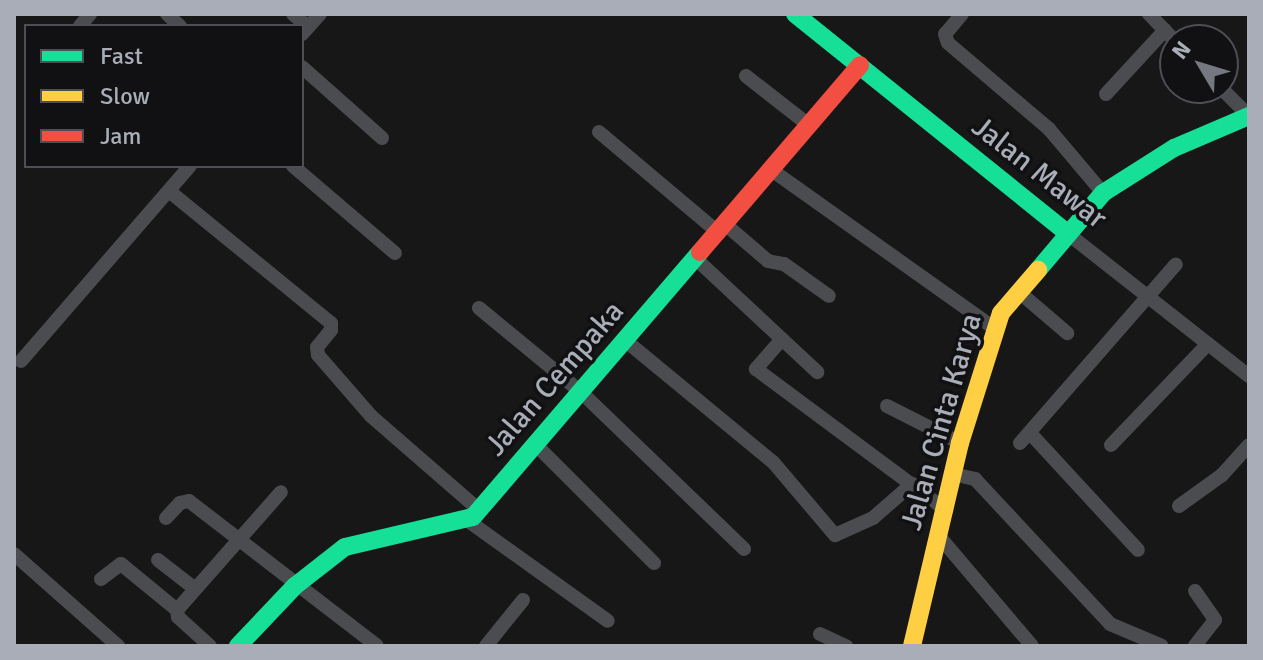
<!DOCTYPE html>
<html>
<head>
<meta charset="utf-8">
<style>
  body { margin:0 }
  #map { position:relative; width:1263px; height:660px; overflow:hidden; background:#171717; font-family:Signika,sans-serif }
  div>[style] { position:absolute }
  .street>* { height:14px; margin:-7px; padding:0 7px; transform-origin:7px; border-radius:7px; background:#4b4c50 }
  .fast>* { height:18px; margin:-9px; padding:0 9px; transform-origin:9px; border-radius:9px; background:#16e098 }
  .slow>* { height:18px; margin:-9px; padding:0 9px; transform-origin:9px; border-radius:9px; background:#ffcf43 }
  .jam>* { height:18px; margin:-9px; padding:0 9px; transform-origin:9px; border-radius:9px; background:#f24e42 }
  span { translate:-50% -50%; white-space:nowrap; text-align:center; line-height:1.15; -webkit-text-stroke:7px #111113; paint-order:stroke }
  .street-label { font-size:30px; color:#a8adb8 }
  .frame { position:absolute; inset:0; border:16px solid #a8adb8; pointer-events:none }
  .legend { position:absolute; left:24px; top:24px; width:280px; height:144px; box-sizing:border-box; background:#111113; border:2px solid #4d4f55; margin:0; padding:10px 14px; list-style:none; font-size:24px; color:#a8adb8 }
  .legend li { display:flex; align-items:center; gap:16px; height:40px }
  .legend b { width:40px; border:2px solid #4d4f55 }
  .north { position:absolute; left:1159px; top:24px; width:80px; height:80px; box-sizing:border-box; background:#111113; border:2px solid #4d4f55; border-radius:50%; rotate:308deg; font-size:22px; font-weight:700; line-height:32px; text-align:center; color:#a8adb8 }
  .north::after { content:''; display:block; margin:auto; width:28px; height:36px; background:#757880; clip-path:polygon(50% 0,100% 100%,50% 72%,0 100%) }
</style>
</head>
<body>
<div id="map">
  <div class="street">
    <i style="left:167px;top:14px;width:18px;rotate:43deg"></i>
    <i style="left:293px;top:14px;width:20px;rotate:41deg"></i>
    <i style="left:962px;top:14px;width:26px;rotate:130deg"></i>
    <i style="left:945px;top:34px;width:9px;rotate:72deg"></i>
    <i style="left:948px;top:43px;width:133px;rotate:40.4deg"></i>
    <i style="left:1049px;top:129px;width:84px;rotate:49.8deg"></i>
    <i style="left:1149px;top:14px;width:37px;rotate:46deg"></i>
    <i style="left:80px;top:26px;width:16px;rotate:-50deg"></i>
    <i style="left:302px;top:34px;width:27px;rotate:-48deg"></i>
    <i style="left:302px;top:67px;width:107px;rotate:41.6deg"></i>
    <i style="left:746px;top:76px;width:81px;rotate:38deg"></i>
    <i style="left:1221px;top:88px;width:40px;rotate:45deg"></i>
    <i style="left:1106px;top:94px;width:87px;rotate:-47.3deg"></i>
    <i style="left:599px;top:132px;width:157px;rotate:40.1deg"></i>
    <i style="left:293px;top:166px;width:134px;rotate:40.5deg"></i>
    <i style="left:773px;top:171px;width:271px;rotate:35.4deg"></i>
    <i style="left:169px;top:191px;width:209px;rotate:39.2deg"></i>
    <i style="left:331px;top:323px;width:7px;rotate:90deg"></i>
    <i style="left:331px;top:330px;width:22px;rotate:129deg"></i>
    <i style="left:317px;top:347px;width:8px;rotate:83deg"></i>
    <i style="left:318px;top:355px;width:81px;rotate:49deg"></i>
    <i style="left:371px;top:416px;width:143px;rotate:41deg"></i>
    <i style="left:726px;top:225px;width:55px;rotate:40.6deg"></i>
    <i style="left:768px;top:261px;width:16px;rotate:11deg"></i>
    <i style="left:784px;top:264px;width:55px;rotate:35.4deg"></i>
    <i style="left:1067px;top:233px;width:231px;rotate:38.2deg"></i>
    <i style="left:696px;top:259px;width:166px;rotate:43deg"></i>
    <i style="left:1018px;top:291px;width:65px;rotate:40.6deg"></i>
    <i style="left:479px;top:308px;width:134px;rotate:39.5deg"></i>
    <i style="left:582px;top:393px;width:225px;rotate:43.9deg"></i>
    <i style="left:782px;top:339px;width:40px;rotate:131deg"></i>
    <i style="left:756px;top:369px;width:237px;rotate:36.6deg"></i>
    <i style="left:626px;top:341px;width:190px;rotate:39.5deg"></i>
    <i style="left:773px;top:462px;width:96px;rotate:49.7deg"></i>
    <i style="left:835px;top:535px;width:42px;rotate:-24.1deg"></i>
    <i style="left:873px;top:518px;width:52px;rotate:-41.1deg"></i>
    <i style="left:21px;top:361px;width:258px;rotate:-49.1deg"></i>
    <i style="left:887px;top:406px;width:82px;rotate:26.9deg"></i>
    <i style="left:1030px;top:433px;width:159px;rotate:47.3deg"></i>
    <i style="left:1020px;top:443px;width:237px;rotate:-48.9deg"></i>
    <i style="left:536px;top:445px;width:167px;rotate:45deg"></i>
    <i style="left:1111px;top:445px;width:140px;rotate:-46.2deg"></i>
    <i style="left:953px;top:474px;width:23px;rotate:13deg"></i>
    <i style="left:975px;top:479px;width:198px;rotate:47deg"></i>
    <i style="left:1110px;top:624px;width:56px;rotate:22.9deg"></i>
    <i style="left:1179px;top:506px;width:53px;rotate:-35.8deg"></i>
    <i style="left:1222px;top:475px;width:40px;rotate:-48deg"></i>
    <i style="left:166px;top:518px;width:21px;rotate:-47deg"></i>
    <i style="left:180px;top:503px;width:9px;rotate:-13deg"></i>
    <i style="left:189px;top:501px;width:237px;rotate:37.6deg"></i>
    <i style="left:467px;top:520px;width:173px;rotate:35.6deg"></i>
    <i style="left:938px;top:535px;width:145px;rotate:49.7deg"></i>
    <i style="left:14px;top:554px;width:139px;rotate:41.5deg"></i>
    <i style="left:158px;top:560px;width:46px;rotate:37.9deg"></i>
    <i style="left:101px;top:579px;width:25px;rotate:-37deg"></i>
    <i style="left:121px;top:564px;width:72px;rotate:39.4deg"></i>
    <i style="left:177px;top:610px;width:157px;rotate:-48.6deg"></i>
    <i style="left:1195px;top:591px;width:35px;rotate:55deg"></i>
    <i style="left:1215px;top:620px;width:33px;rotate:128deg"></i>
    <i style="left:177px;top:610px;width:7px;rotate:82deg"></i>
    <i style="left:178px;top:617px;width:43px;rotate:42.2deg"></i>
    <i style="left:820px;top:634px;width:29px;rotate:25deg"></i>
    <i style="left:486px;top:646px;width:59px;rotate:-51.2deg"></i>
  </div>
  <div class="fast">
    <i style="left:795px;top:14px;width:349px;rotate:38.8deg"></i>
    <i style="left:1038px;top:270px;width:101px;rotate:-49.8deg"></i>
    <i style="left:1103px;top:193px;width:84px;rotate:-32.4deg"></i>
    <i style="left:1174px;top:148px;width:82px;rotate:-23.1deg"></i>
    <i style="left:238px;top:646px;width:83px;rotate:-46.5deg"></i>
    <i style="left:295px;top:586px;width:63px;rotate:-38deg"></i>
    <i style="left:345px;top:547px;width:131px;rotate:-13.2deg"></i>
    <i style="left:473px;top:517px;width:349px;rotate:-49.4deg"></i>
  </div>
  <div class="slow">
    <i style="left:912px;top:646px;width:209px;rotate:-76.7deg"></i>
    <i style="left:960px;top:443px;width:136px;rotate:-72.5deg"></i>
    <i style="left:1001px;top:313px;width:57px;rotate:-49.3deg"></i>
  </div>
  <div class="jam">
    <i style="left:700px;top:252px;width:246px;rotate:-49.4deg"></i>
  </div>
  <div class="street-label">
    <span style="left:1039px;top:173px;rotate:38deg">Jalan Mawar</span>
    <span style="left:555px;top:379px;rotate:-49deg">Jalan Cempaka</span>
    <span style="left:942px;top:422px;rotate:-74deg">Jalan Cinta Karya</span>
  </div>
  <div class="frame"></div>
  <ul class="legend">
  <li><b style="height:10px;background:#16e098"></b>Fast</li>
  <li><b style="height:10px;background:#ffcf43"></b>Slow</li>
  <li><b style="height:10px;background:#f24e42"></b>Jam</li>
  </ul>
  <div class="north">N</div>
</div>
</body>
</html>
